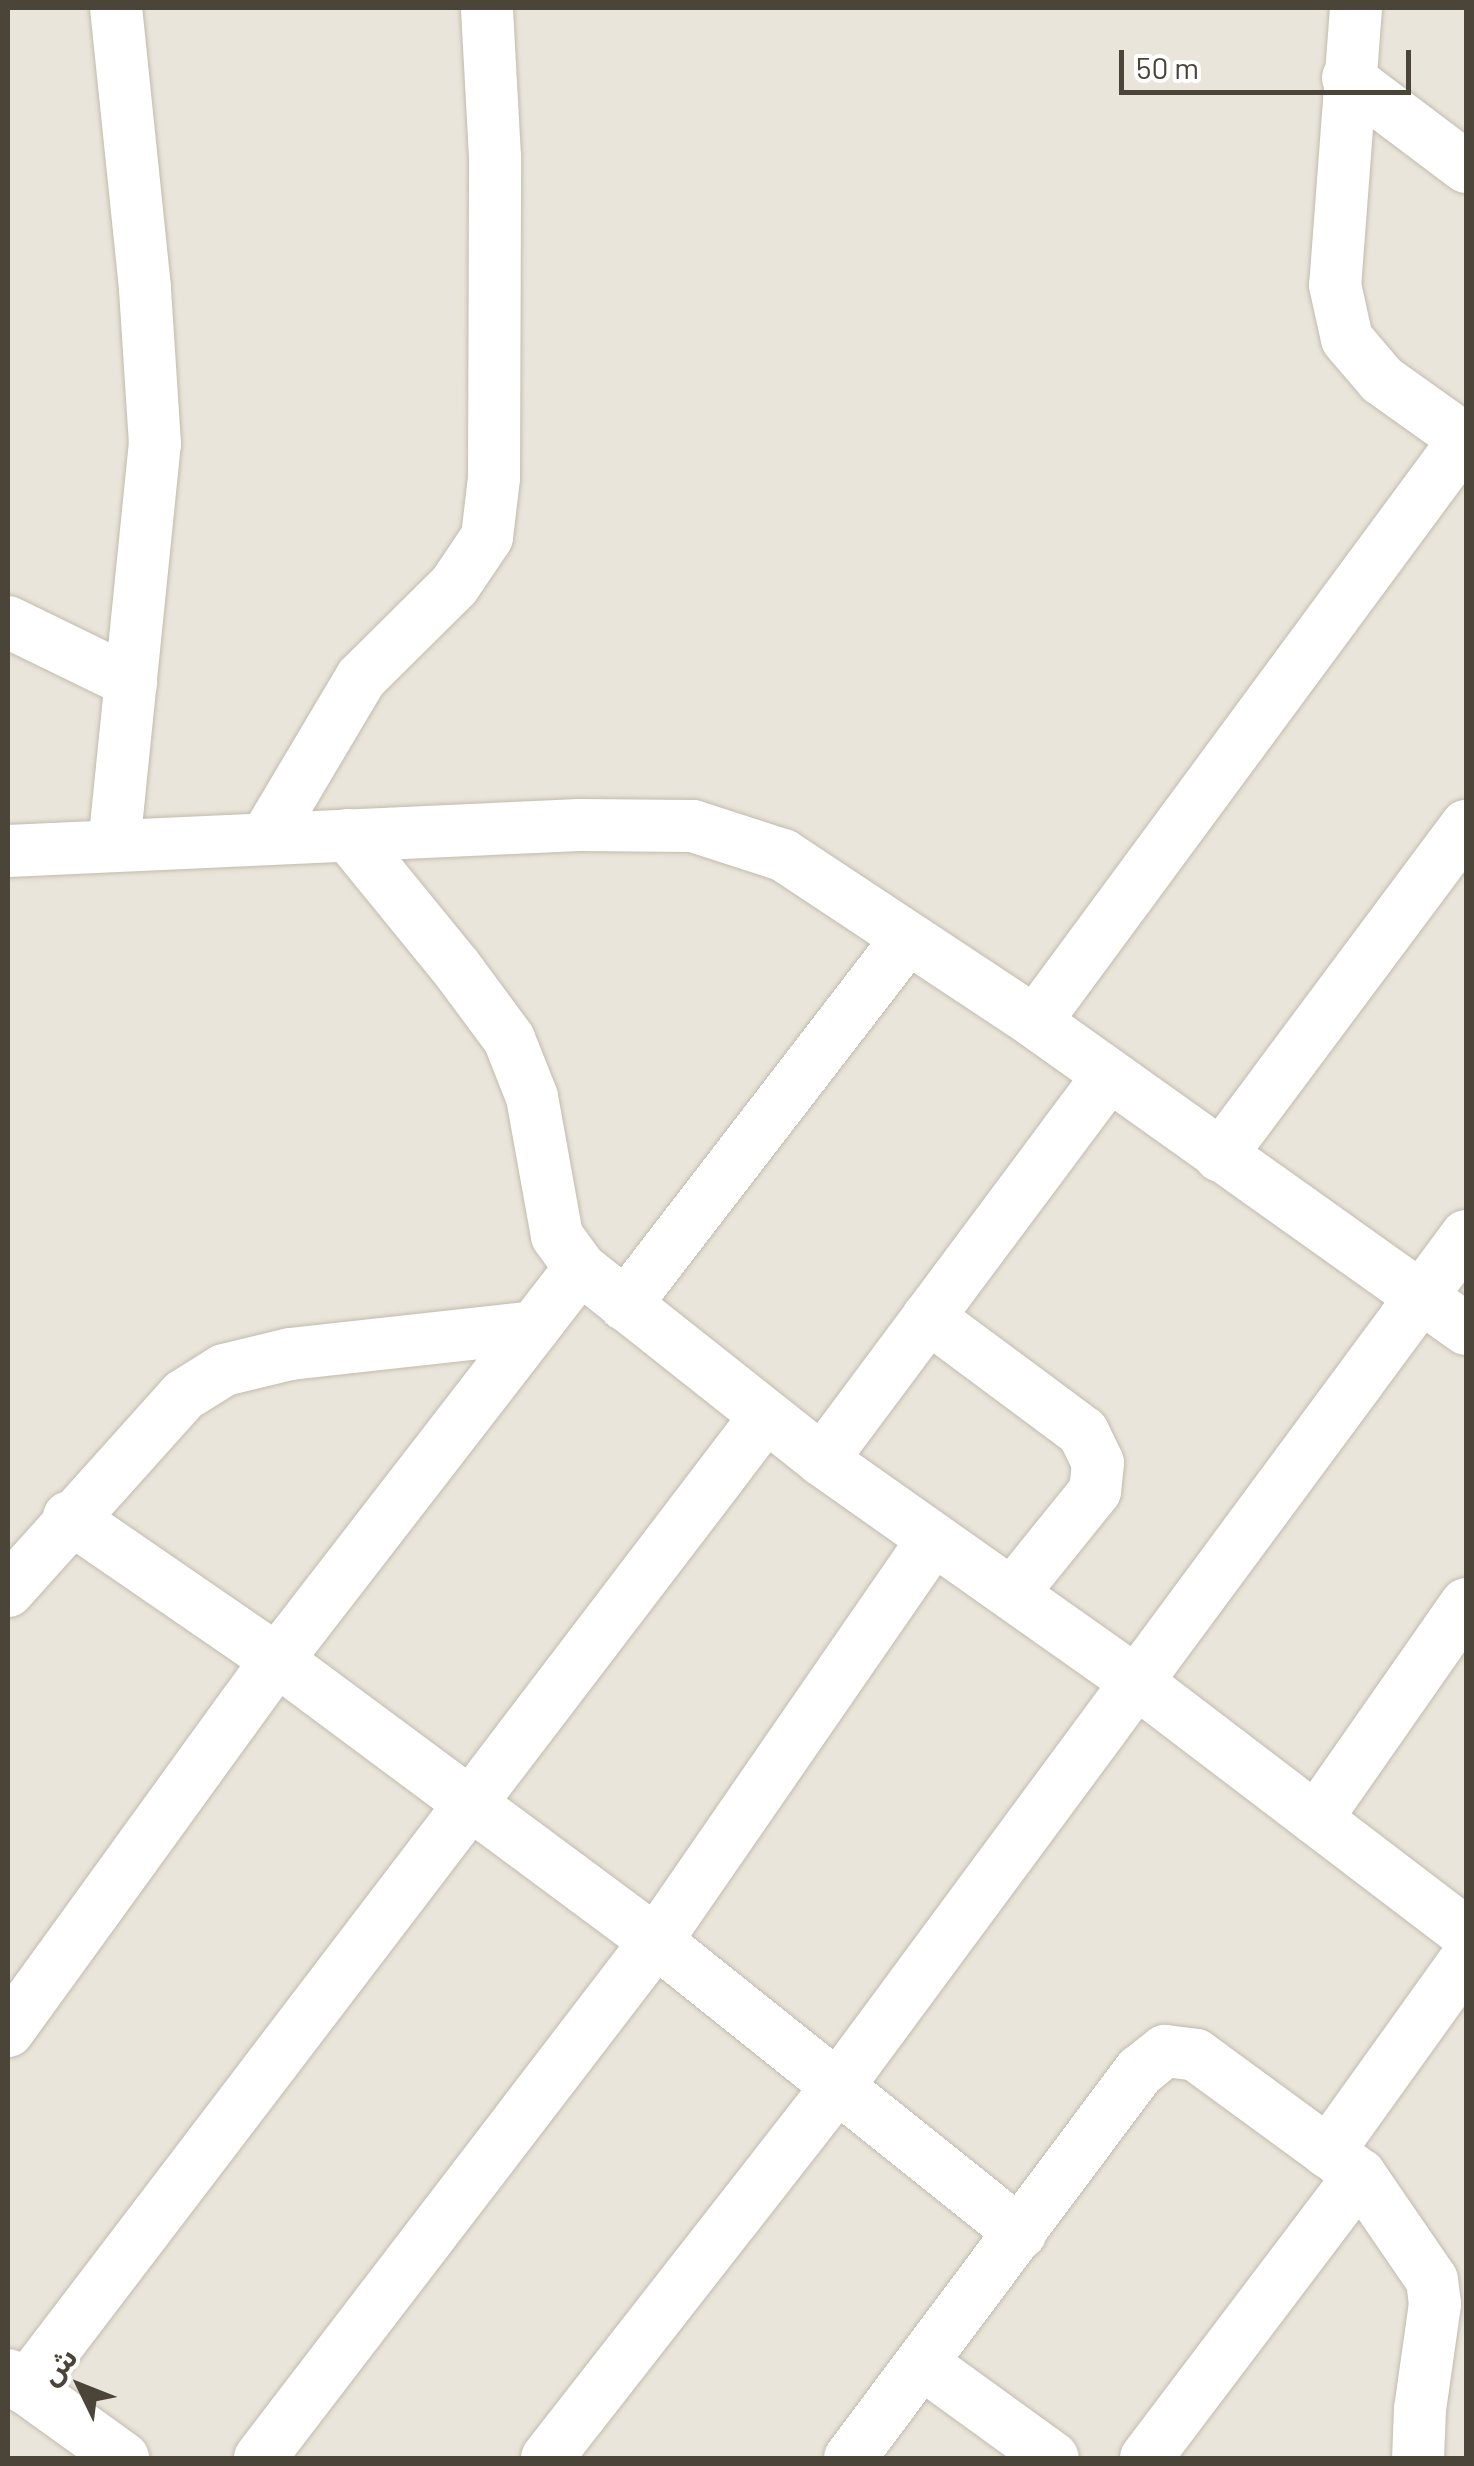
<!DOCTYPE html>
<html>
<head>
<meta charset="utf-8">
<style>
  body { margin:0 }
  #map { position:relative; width:1474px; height:2466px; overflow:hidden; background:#f6f3ec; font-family:Barlow,"Noto Sans Arabic",sans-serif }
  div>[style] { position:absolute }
  .residential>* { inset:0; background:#eae5da; transform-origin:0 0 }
  .roads { filter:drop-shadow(0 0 2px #c2bbae) drop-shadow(0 0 2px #c2bbae) }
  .minor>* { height:52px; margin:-26px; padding:0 26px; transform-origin:26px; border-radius:26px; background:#fff }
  span { translate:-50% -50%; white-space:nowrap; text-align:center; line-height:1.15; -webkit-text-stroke:9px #fff; paint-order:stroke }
  .frame { position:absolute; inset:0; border:10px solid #4b4439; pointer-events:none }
  .north { position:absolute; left:30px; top:2336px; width:100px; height:100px; -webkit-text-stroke:8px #fff; paint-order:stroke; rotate:313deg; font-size:28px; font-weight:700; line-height:40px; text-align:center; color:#4b4439 }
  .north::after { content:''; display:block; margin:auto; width:35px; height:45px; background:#4b4439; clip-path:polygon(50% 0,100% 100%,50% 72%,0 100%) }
  .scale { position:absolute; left:1119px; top:50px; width:292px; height:45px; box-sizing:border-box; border:5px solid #4b4439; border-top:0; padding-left:12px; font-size:30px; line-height:35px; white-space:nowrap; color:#4b4439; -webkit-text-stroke:8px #fff; paint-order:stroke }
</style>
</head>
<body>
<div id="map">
  <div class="residential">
    <i style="left:8px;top:8px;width:1458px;height:2450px"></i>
  </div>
  <div class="roads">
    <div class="minor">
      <i style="left:1356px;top:8px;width:278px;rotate:94.3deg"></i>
      <i style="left:1335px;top:285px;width:55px;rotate:77.5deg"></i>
      <i style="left:1347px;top:339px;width:54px;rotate:49.5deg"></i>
      <i style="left:1382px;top:380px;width:103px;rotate:35.5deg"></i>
      <i style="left:1348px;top:78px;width:148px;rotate:37deg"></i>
      <i style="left:8px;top:622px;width:137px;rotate:26deg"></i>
      <i style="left:348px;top:835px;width:169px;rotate:50.8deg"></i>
      <i style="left:455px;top:966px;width:91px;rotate:53.5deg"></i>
      <i style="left:509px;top:1039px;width:62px;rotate:68.4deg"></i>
      <i style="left:532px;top:1097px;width:141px;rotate:79.8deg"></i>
      <i style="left:557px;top:1236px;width:39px;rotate:54deg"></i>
      <i style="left:580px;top:1268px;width:309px;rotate:38.4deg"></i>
      <i style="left:822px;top:1460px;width:388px;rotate:35.2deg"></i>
      <i style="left:1139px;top:1684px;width:411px;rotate:37.3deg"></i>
      <i style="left:266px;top:838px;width:186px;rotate:-59.3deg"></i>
      <i style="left:361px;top:678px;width:131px;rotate:-44.7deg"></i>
      <i style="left:454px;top:586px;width:59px;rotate:-56deg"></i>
      <i style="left:487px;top:537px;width:59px;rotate:-83.2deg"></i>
      <i style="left:494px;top:478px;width:321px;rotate:-89.8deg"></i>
      <i style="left:495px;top:157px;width:149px;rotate:-93.1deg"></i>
      <i style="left:114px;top:846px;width:404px;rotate:-84.2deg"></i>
      <i style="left:155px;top:444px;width:156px;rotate:-93.7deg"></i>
      <i style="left:145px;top:288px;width:281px;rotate:-95.9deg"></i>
      <i style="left:8px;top:851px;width:572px;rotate:-2.61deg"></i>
      <i style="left:579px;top:825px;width:114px;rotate:0.5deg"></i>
      <i style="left:693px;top:826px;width:95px;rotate:17.9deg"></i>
      <i style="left:783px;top:855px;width:302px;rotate:33.5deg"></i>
      <i style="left:1035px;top:1022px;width:529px;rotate:35.46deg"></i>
      <i style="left:1035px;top:1022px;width:724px;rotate:-53.59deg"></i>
      <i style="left:1220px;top:1156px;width:412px;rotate:-53.3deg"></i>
      <i style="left:625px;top:1305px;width:463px;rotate:-52.4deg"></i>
      <i style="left:928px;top:1317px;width:193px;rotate:36.6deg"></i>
      <i style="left:1083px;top:1432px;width:34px;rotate:64deg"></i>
      <i style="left:1098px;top:1463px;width:28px;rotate:96deg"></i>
      <i style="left:1095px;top:1491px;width:132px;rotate:128.9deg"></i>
      <i style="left:822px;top:1460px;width:479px;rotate:-53.3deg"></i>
      <i style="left:69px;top:1517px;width:252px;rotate:34.5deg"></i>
      <i style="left:277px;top:1660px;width:472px;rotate:36.6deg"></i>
      <i style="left:656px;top:1941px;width:467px;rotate:38.7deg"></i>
      <i style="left:8px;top:1591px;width:263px;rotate:-48.1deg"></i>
      <i style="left:184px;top:1395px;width:47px;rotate:-32deg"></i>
      <i style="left:224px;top:1370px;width:68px;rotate:-13.6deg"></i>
      <i style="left:290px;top:1354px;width:246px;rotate:-6.3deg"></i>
      <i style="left:1316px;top:1819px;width:262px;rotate:-55.1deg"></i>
      <i style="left:8px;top:2031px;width:458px;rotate:-54.1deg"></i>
      <i style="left:277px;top:1660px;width:495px;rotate:-52.3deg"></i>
      <i style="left:1328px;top:2152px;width:237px;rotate:-54.4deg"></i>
      <i style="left:923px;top:2364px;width:160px;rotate:35.9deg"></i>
      <i style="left:8px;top:2375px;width:142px;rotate:35.8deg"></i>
      <i style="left:25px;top:2388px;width:1221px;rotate:-52.69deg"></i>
      <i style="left:260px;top:2458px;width:651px;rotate:-52.55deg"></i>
      <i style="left:656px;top:1941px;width:486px;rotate:-55.4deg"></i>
      <i style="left:547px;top:2458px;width:472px;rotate:-52deg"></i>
      <i style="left:838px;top:2086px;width:1057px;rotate:-53.54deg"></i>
      <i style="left:850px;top:2458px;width:484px;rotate:-53.2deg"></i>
      <i style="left:1140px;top:2071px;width:32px;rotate:-39deg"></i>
      <i style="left:1165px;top:2051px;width:31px;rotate:7deg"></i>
      <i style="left:1196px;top:2055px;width:203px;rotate:36.2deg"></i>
      <i style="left:1360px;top:2175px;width:127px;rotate:55.6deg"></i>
      <i style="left:1432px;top:2280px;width:24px;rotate:83deg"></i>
      <i style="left:1435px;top:2304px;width:106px;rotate:98.1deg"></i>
      <i style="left:1420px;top:2409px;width:49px;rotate:92.3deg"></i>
      <i style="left:1146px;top:2458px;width:355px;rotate:-52.9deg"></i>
    </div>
  </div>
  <div class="frame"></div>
  <div class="north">ش</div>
  <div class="scale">50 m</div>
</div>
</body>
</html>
